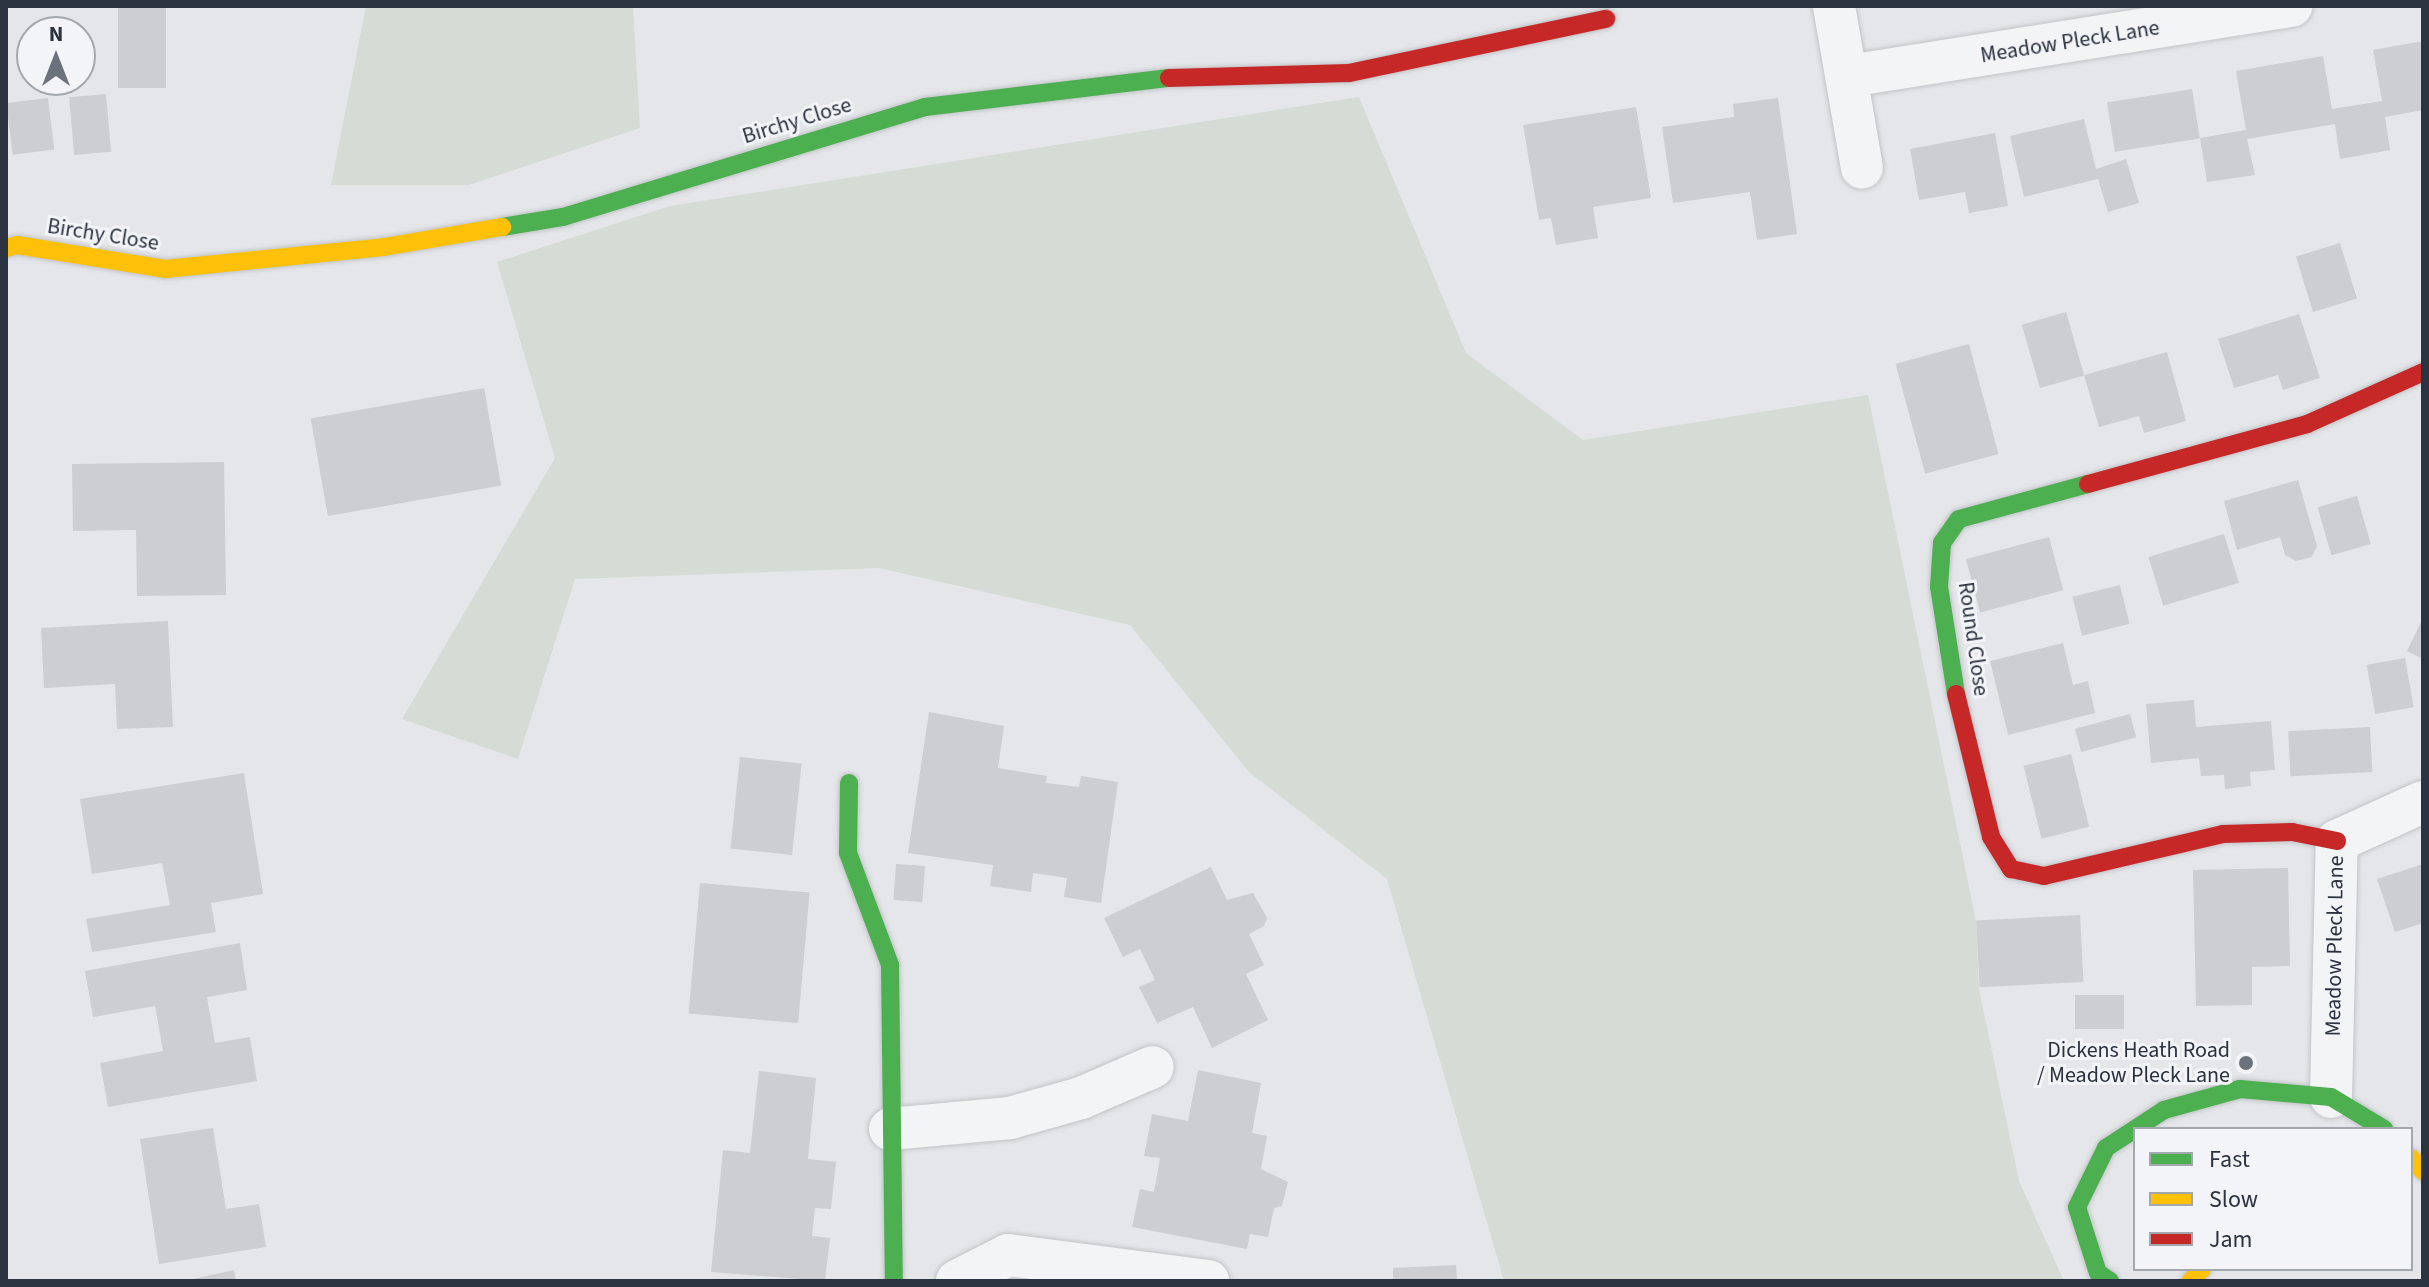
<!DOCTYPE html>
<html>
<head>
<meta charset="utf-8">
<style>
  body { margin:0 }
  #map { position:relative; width:2429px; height:1287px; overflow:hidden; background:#e4e6e9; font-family:"Source Sans 3",sans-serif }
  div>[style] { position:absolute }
  .green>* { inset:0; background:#d5dcd5 }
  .building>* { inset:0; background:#ccced1; transform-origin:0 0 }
  .roads { filter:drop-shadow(0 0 2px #c2c4c7) drop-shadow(0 0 2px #c2c4c7) }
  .street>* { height:42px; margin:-21px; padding:0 21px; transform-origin:21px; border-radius:21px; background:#f3f4f5 }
  .fast>* { height:18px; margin:-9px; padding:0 9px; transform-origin:9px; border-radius:9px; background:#4caf50 }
  .slow>* { height:18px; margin:-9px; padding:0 9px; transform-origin:9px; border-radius:9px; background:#ffc107 }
  .jam>* { height:18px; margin:-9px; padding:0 9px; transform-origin:9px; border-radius:9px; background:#c62828 }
  .dots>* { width:22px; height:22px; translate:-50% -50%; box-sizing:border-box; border:4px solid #f2f4f7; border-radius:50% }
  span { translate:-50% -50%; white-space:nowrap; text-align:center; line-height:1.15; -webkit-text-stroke:6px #f2f4f7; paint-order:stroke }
  .street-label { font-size:22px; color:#2c3340 }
  .poi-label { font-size:22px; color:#2c3340 }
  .right { translate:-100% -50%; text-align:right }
  .frame { position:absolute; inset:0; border:8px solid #2c3340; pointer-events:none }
  .legend { position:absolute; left:2133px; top:1127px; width:280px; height:144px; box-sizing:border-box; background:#f2f4f7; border:2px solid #a3a7ae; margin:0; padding:10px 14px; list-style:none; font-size:24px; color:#2c3340 }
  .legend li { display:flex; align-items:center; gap:16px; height:40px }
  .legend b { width:40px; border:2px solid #a3a7ae }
  .north { position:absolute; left:16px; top:16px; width:80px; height:80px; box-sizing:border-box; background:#f2f4f7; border:2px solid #a3a7ae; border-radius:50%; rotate:0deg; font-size:22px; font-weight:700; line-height:32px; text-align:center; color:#2c3340 }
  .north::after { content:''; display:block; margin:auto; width:28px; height:36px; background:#6c727b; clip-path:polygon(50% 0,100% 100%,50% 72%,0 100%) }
</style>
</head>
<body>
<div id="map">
  <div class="green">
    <i style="clip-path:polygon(366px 6px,633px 6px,640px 128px,469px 185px,331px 185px)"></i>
    <i style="clip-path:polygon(1359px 97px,1466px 353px,1583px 440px,1868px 395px,1976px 921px,1979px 989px,2019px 1181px,2064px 1281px,1504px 1281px,1387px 879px,1249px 772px,1130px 625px,879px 568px,575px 579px,518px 759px,402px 719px,555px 458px,497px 262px,670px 206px)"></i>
  </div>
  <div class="building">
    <i style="left:118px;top:6px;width:48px;height:82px"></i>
    <i style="clip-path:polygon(2423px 41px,2423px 110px,2385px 117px,2390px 150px,2340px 159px,2335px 124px,2247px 139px,2255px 175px,2207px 182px,2200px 138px,2246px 130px,2236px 71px,2323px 56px,2332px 109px,2382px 101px,2373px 50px)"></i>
    <i style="left:2192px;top:89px;width:50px;height:86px;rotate:81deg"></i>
    <i style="left:106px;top:94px;width:58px;height:37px;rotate:85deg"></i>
    <i style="left:48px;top:98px;width:52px;height:42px;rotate:83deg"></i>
    <i style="clip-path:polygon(1778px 98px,1797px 234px,1757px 240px,1750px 192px,1673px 203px,1662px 127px,1734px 117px,1733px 104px)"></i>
    <i style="clip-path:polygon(1636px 107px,1651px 198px,1593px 207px,1598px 238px,1556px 245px,1551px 218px,1539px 220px,1523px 125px)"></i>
    <i style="clip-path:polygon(2084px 119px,2096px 169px,2126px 159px,2139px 203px,2108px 212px,2098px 179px,2024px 197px,2010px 136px)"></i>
    <i style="clip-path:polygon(1995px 133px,2008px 206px,1969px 213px,1965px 192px,1919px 200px,1910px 149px)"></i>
    <i style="left:2340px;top:243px;width:58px;height:46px;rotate:73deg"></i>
    <i style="left:2066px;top:312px;width:66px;height:46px;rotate:74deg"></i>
    <i style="clip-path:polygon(2299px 314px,2320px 378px,2283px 390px,2278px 375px,2234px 388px,2218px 339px)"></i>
    <i style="left:1969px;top:344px;width:114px;height:76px;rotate:75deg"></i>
    <i style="clip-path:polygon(2167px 352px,2186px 421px,2144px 433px,2139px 416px,2099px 427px,2084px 375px)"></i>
    <i style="left:484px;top:388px;width:99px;height:176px;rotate:80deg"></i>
    <i style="clip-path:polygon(224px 462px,226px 595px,137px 596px,136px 530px,73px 531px,72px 464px)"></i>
    <i style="clip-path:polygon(2298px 480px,2317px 546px,2312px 557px,2296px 561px,2285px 555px,2280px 537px,2237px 550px,2224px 501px)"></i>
    <i style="left:2357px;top:496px;width:50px;height:41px;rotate:74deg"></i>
    <i style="left:2224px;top:534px;width:51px;height:79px;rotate:73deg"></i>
    <i style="left:2049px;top:537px;width:55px;height:86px;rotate:75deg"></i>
    <i style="left:2120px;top:585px;width:40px;height:49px;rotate:76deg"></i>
    <i style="clip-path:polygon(2423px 618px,2423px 659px,2407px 651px)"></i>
    <i style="clip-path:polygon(168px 621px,173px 727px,117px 729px,115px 684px,44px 688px,41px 628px)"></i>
    <i style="clip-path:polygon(2063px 643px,2073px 685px,2088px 681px,2095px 713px,2008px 735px,1990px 661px)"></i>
    <i style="left:2405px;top:658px;width:50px;height:39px;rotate:80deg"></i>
    <i style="clip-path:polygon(2194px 700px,2196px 727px,2271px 721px,2275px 770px,2250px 772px,2251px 786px,2225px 789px,2224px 775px,2201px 776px,2199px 758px,2151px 763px,2146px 704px)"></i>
    <i style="clip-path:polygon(929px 712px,1004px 726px,998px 768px,1047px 776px,1046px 783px,1079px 787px,1081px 776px,1118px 782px,1101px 903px,1064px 897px,1067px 878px,1033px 873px,1031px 892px,990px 886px,993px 865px,908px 853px)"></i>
    <i style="left:2130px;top:714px;width:24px;height:57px;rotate:75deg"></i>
    <i style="left:2370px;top:727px;width:45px;height:82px;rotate:87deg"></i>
    <i style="left:2071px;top:754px;width:75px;height:49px;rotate:76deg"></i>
    <i style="left:740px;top:757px;width:62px;height:92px;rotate:6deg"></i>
    <i style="clip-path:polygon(244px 773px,263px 894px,211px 903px,216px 932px,92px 952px,86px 919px,170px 905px,162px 863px,92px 874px,80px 799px)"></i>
    <i style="left:896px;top:864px;width:29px;height:36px;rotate:4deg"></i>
    <i style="clip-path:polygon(2423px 864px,2423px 923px,2395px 932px,2377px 879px)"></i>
    <i style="clip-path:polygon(1211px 867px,1227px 900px,1253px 893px,1267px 918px,1264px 926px,1249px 934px,1264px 965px,1246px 974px,1268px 1020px,1212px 1048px,1193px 1007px,1157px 1023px,1139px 987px,1155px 980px,1140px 949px,1123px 957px,1104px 918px)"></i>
    <i style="clip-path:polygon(2288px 868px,2290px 966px,2252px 967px,2252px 1005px,2196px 1006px,2193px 870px)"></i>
    <i style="left:700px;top:883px;width:110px;height:131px;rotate:5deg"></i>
    <i style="left:2080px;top:915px;width:67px;height:104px;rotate:87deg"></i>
    <i style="clip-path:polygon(240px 943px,247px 990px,207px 997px,215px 1043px,250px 1037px,257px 1081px,108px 1107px,100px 1063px,163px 1051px,155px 1006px,93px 1017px,85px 971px)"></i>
    <i style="left:2124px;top:995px;width:34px;height:49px;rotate:90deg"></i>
    <i style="clip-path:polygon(1198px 1070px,1261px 1083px,1252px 1133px,1267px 1136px,1261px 1169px,1288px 1182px,1282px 1206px,1274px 1208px,1268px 1237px,1250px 1234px,1247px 1249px,1132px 1227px,1140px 1189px,1154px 1192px,1160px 1158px,1144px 1156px,1152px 1114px,1188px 1121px)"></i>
    <i style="clip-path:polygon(759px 1071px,816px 1078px,808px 1159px,836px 1162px,831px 1209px,815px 1208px,812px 1236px,830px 1238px,825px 1281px,711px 1272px,723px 1150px,750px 1153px)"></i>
    <i style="clip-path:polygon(213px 1128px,226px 1209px,259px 1204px,266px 1247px,159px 1264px,140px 1139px)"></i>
    <i style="clip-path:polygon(1456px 1265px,1457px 1281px,1393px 1281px,1393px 1268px)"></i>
    <i style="clip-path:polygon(234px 1270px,236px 1281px,189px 1281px,189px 1280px)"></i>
  </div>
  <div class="roads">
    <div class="street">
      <i style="left:1834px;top:6px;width:164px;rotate:80.2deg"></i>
      <i style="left:1849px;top:76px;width:448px;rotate:-9deg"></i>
      <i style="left:2331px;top:1097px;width:256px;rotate:-88.7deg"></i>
      <i style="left:2337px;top:841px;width:94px;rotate:-24.4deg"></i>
      <i style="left:890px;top:1129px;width:121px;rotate:-5.2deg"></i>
      <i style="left:1010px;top:1118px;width:74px;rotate:-15.7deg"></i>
      <i style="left:1081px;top:1098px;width:78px;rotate:-23.3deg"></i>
      <i style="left:957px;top:1281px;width:57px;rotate:-27deg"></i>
      <i style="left:1008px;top:1255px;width:202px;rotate:7.4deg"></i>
    </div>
    <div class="fast">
      <i style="left:502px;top:227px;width:62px;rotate:-9.3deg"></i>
      <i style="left:563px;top:217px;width:378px;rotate:-16.9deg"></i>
      <i style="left:925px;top:107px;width:246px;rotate:-6.8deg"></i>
      <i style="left:1956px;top:694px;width:108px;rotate:-99deg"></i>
      <i style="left:1939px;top:587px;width:44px;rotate:-86.1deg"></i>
      <i style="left:1942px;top:543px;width:29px;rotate:-55deg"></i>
      <i style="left:1959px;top:519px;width:134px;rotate:-15.2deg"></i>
      <i style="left:849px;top:783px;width:70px;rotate:90.8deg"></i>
      <i style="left:848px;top:853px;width:120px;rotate:69.4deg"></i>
      <i style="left:890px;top:965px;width:316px;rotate:89.3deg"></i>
      <i style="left:2110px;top:1281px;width:14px;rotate:-146deg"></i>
      <i style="left:2098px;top:1273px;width:69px;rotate:-107.7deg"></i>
      <i style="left:2077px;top:1207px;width:66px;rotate:-63.8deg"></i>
      <i style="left:2106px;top:1148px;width:69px;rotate:-33.2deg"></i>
      <i style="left:2164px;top:1110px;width:79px;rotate:-15.4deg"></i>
      <i style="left:2240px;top:1089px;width:91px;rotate:5deg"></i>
      <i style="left:2331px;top:1097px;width:62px;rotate:31.1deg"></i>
    </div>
    <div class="slow">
      <i style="left:6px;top:248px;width:11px;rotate:-15deg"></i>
      <i style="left:17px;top:245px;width:150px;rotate:9.2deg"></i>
      <i style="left:165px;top:269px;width:220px;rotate:-5.7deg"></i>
      <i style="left:384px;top:247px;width:120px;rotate:-9.6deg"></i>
      <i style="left:2411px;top:1158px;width:18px;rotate:47deg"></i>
      <i style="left:2191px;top:1281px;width:16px;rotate:-47deg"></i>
    </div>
    <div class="jam">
      <i style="left:1169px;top:78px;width:180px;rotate:-1.6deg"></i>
      <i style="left:1349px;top:73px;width:263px;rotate:-11.9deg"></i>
      <i style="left:2088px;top:484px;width:227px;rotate:-15.3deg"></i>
      <i style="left:2307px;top:424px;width:127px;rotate:-24.1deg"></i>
      <i style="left:1956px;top:694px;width:147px;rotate:76.2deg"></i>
      <i style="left:1991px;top:837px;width:38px;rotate:58deg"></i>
      <i style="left:2011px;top:869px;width:34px;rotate:12deg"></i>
      <i style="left:2044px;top:876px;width:184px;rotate:-13.2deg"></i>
      <i style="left:2223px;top:834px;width:69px;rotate:-1.7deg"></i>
      <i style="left:2292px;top:832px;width:46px;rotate:11.3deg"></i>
    </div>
  </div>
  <div class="dots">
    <i style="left:2246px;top:1063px;background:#6c727b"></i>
  </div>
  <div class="street-label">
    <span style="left:2070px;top:42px;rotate:-9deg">Meadow Pleck Lane</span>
    <span style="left:797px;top:121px;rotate:-17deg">Birchy Close</span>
    <span style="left:103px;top:235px;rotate:9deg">Birchy Close</span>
    <span style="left:1973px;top:639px;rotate:82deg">Round Close</span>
    <span style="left:2335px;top:946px;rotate:-89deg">Meadow Pleck Lane</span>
  </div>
  <div class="poi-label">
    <span class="right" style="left:2230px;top:1063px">Dickens Heath Road<br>/ Meadow Pleck Lane</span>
  </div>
  <div class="frame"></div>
  <ul class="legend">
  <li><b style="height:10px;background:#4caf50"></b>Fast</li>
  <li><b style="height:10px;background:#ffc107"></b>Slow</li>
  <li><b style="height:10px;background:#c62828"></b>Jam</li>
  </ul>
  <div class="north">N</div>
</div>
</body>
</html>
